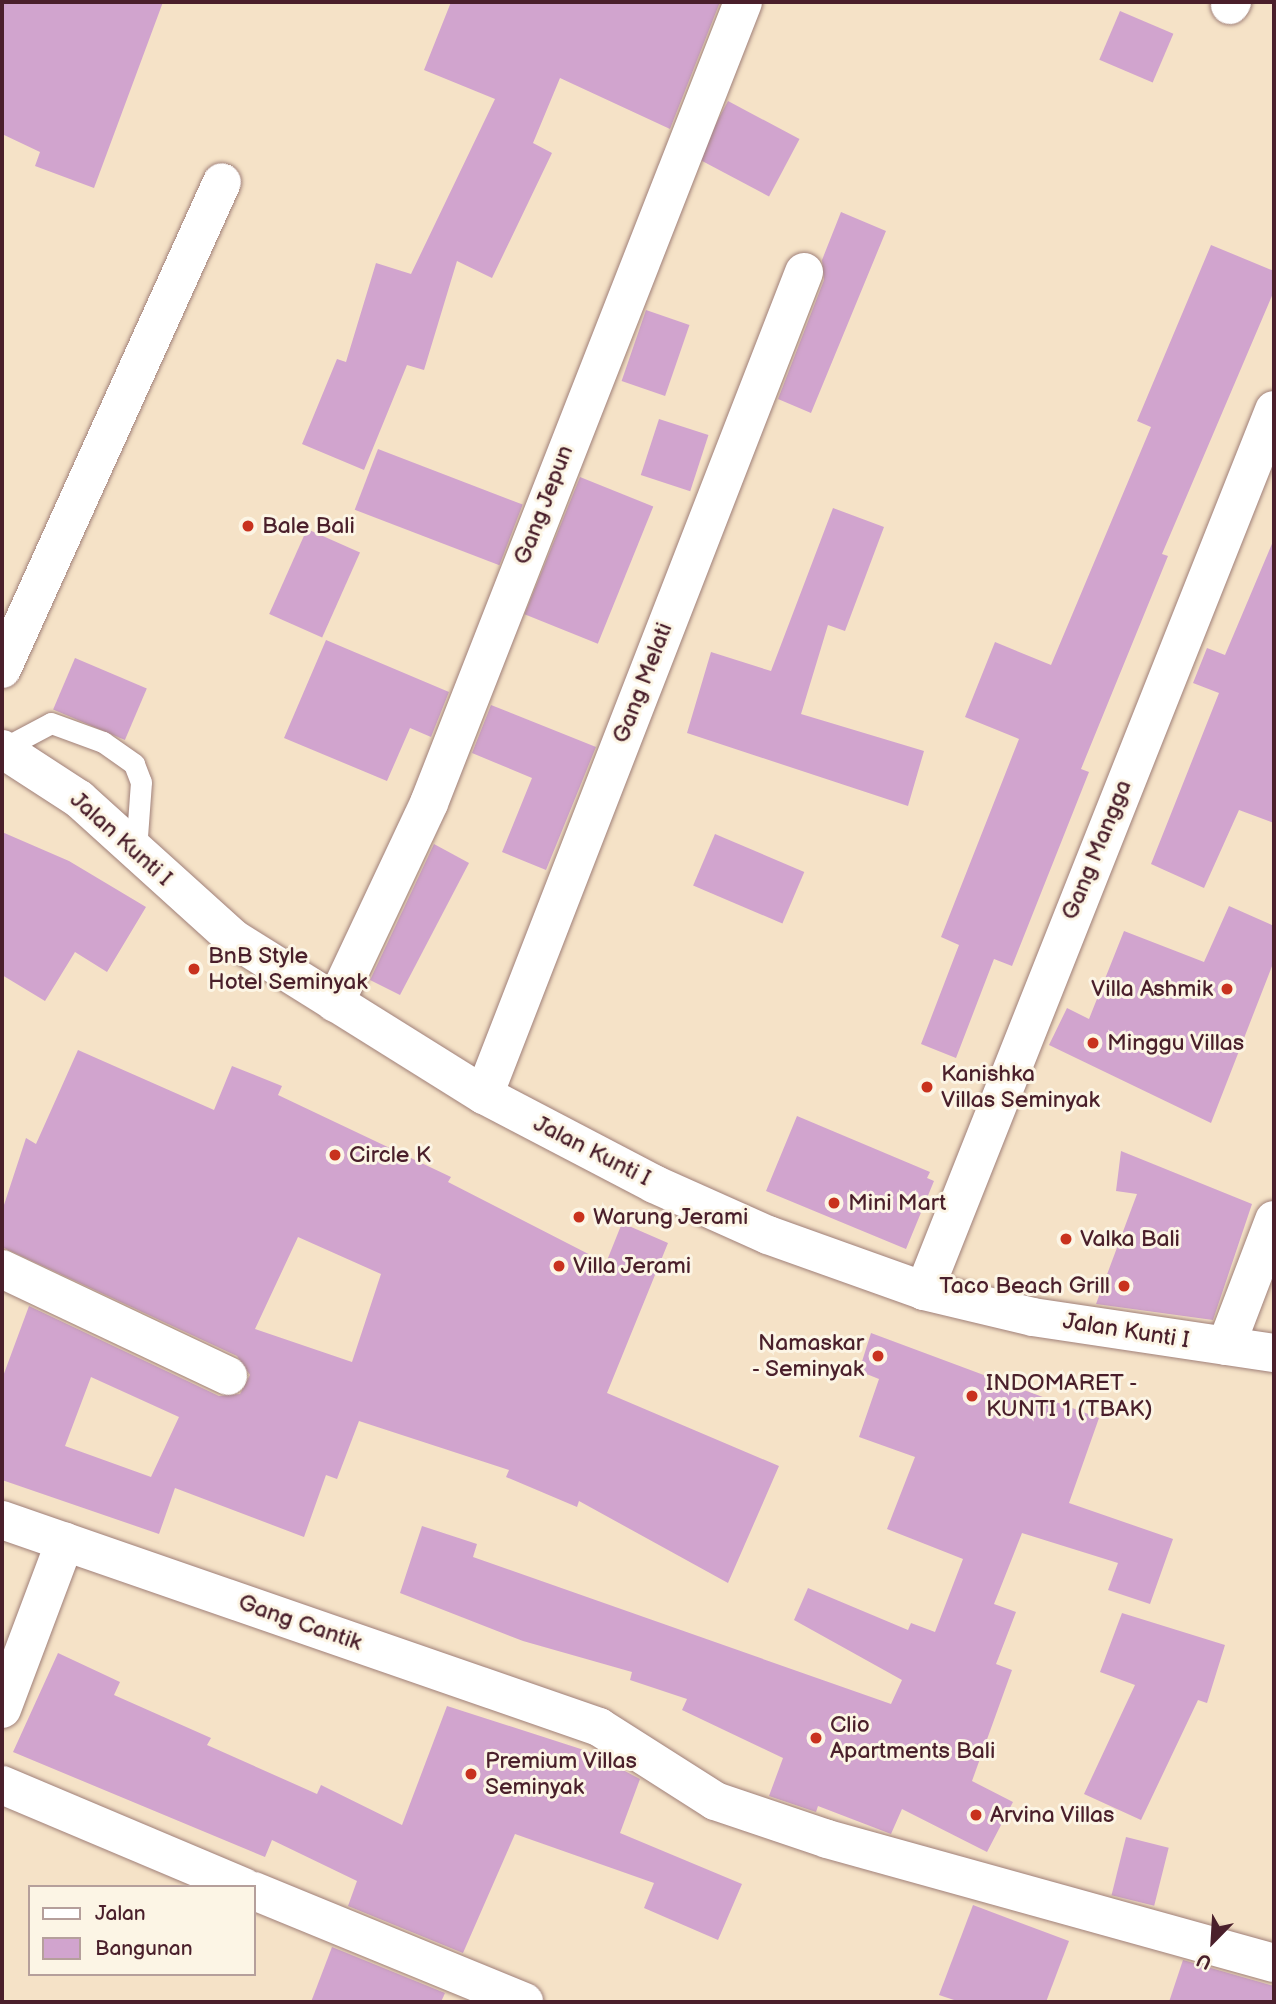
<!DOCTYPE html>
<html>
<head>
<meta charset="utf-8">
<style>
  body { margin:0 }
  #map { position:relative; width:1276px; height:2004px; overflow:hidden; background:#f5e2c7; font-family:"Balsamiq Sans",sans-serif }
  div>[style] { position:absolute }
  .building>* { inset:0; background:#d1a4ce; transform-origin:0 0 }
  .roads { filter:drop-shadow(0 0 2px #a08079) drop-shadow(0 0 2px #a08079) }
  .service>* { height:21px; margin:-10.5px; padding:0 10.5px; transform-origin:10.5px; border-radius:10.5px; background:#fff }
  .minor>* { height:38px; margin:-19px; padding:0 19px; transform-origin:19px; border-radius:19px; background:#fff }
  .tertiary>* { height:38px; margin:-19px; padding:0 19px; transform-origin:19px; border-radius:19px; background:#fff }
  .dots>* { width:19px; height:19px; translate:-50% -50%; box-sizing:border-box; border:4px solid #fcf5e5; border-radius:50% }
  span { translate:-50% -50%; white-space:nowrap; text-align:center; line-height:1.15; -webkit-text-stroke:6px #fcf5e5; paint-order:stroke }
  .street-label { font-size:23px; color:#4a1f2b }
  .poi-label { font-size:23px; color:#4a1f2b }
  .left { translate:0 -50%; text-align:left }
  .right { translate:-100% -50%; text-align:right }
  .frame { position:absolute; inset:0; border:4px solid #4a1f2b; pointer-events:none }
  .legend { position:absolute; left:28px; top:1885px; width:228px; height:91px; box-sizing:border-box; background:#fcf5e5; border:2px solid #b59f9b; margin:0; padding:9px 12px; list-style:none; font-size:21px; color:#4a1f2b }
  .legend li { display:flex; align-items:center; gap:14px; height:35px }
  .legend b { width:35px; border:2px solid #b59f9b }
  .north { position:absolute; left:1178px; top:1906px; width:70px; height:70px; -webkit-text-stroke:5px #fcf5e5; paint-order:stroke; rotate:204deg; font-size:19px; font-weight:700; line-height:28px; text-align:center; color:#4a1f2b }
  .north::after { content:''; display:block; margin:auto; width:24px; height:32px; background:#4a1f2b; clip-path:polygon(50% 0,100% 100%,50% 72%,0 100%) }
</style>
</head>
<body>
<div id="map">
  <div class="building">
    <i style="clip-path:polygon(2px 2px,163px 2px,94px 188px,35px 166px,40px 152px,2px 134px)"></i>
    <i style="clip-path:polygon(451px 2px,720px 2px,670px 129px,560px 78px,533px 143px,552px 153px,492px 278px,457px 261px,424px 370px,407px 365px,364px 470px,302px 444px,337px 359px,346px 362px,376px 263px,411px 274px,495px 99px,424px 70px)"></i>
    <i style="left:1120px;top:11px;width:58px;height:53px;rotate:23deg"></i>
    <i style="left:728px;top:101px;width:81px;height:65px;rotate:28deg"></i>
    <i style="clip-path:polygon(841px 212px,886px 231px,811px 413px,778px 399px,824px 280px,822px 260px)"></i>
    <i style="clip-path:polygon(1211px 245px,1274px 271px,1274px 291px,1162px 554px,1168px 556px,1081px 769px,1089px 772px,1012px 966px,994px 959px,956px 1058px,921px 1044px,959px 945px,941px 937px,1019px 739px,965px 717px,995px 642px,1051px 665px,1151px 427px,1137px 421px)"></i>
    <i style="left:646px;top:310px;width:46px;height:75px;rotate:19deg"></i>
    <i style="left:659px;top:419px;width:52px;height:59px;rotate:18deg"></i>
    <i style="left:378px;top:449px;width:155px;height:65px;rotate:21deg"></i>
    <i style="left:580px;top:477px;width:79px;height:148px;rotate:22deg"></i>
    <i style="clip-path:polygon(833px 508px,884px 527px,845px 631px,828px 625px,801px 714px,924px 751px,908px 806px,687px 733px,711px 652px,771px 671px)"></i>
    <i style="left:307px;top:529px;width:58px;height:93px;rotate:24deg"></i>
    <i style="clip-path:polygon(1274px 539px,1274px 823px,1239px 810px,1204px 888px,1151px 864px,1219px 693px,1193px 683px,1207px 648px,1225px 655px)"></i>
    <i style="clip-path:polygon(326px 640px,449px 692px,431px 737px,410px 728px,387px 781px,284px 738px)"></i>
    <i style="left:75px;top:658px;width:78px;height:56px;rotate:23deg"></i>
    <i style="clip-path:polygon(491px 705px,596px 747px,546px 870px,502px 852px,532px 778px,472px 753px)"></i>
    <i style="clip-path:polygon(2px 832px,69px 861px,146px 907px,107px 972px,75px 952px,45px 1001px,2px 975px)"></i>
    <i style="left:715px;top:834px;width:97px;height:56px;rotate:23deg"></i>
    <i style="clip-path:polygon(434px 844px,469px 863px,400px 995px,370px 980px)"></i>
    <i style="clip-path:polygon(1229px 906px,1274px 926px,1274px 961px,1211px 1123px,1049px 1045px,1067px 1008px,1089px 1019px,1124px 931px,1204px 962px)"></i>
    <i style="clip-path:polygon(evenodd,78px 1050px,214px 1110px,232px 1066px,282px 1086px,278px 1095px,451px 1177px,448px 1182px,606px 1263px,622px 1223px,668px 1243px,607px 1393px,779px 1466px,728px 1583px,579px 1501px,577px 1507px,506px 1477px,509px 1470px,359px 1421px,337px 1479px,326px 1475px,304px 1537px,175px 1488px,159px 1534px,2px 1480px,2px 1379px,29px 1306px,219px 1396px,240px 1394px,250px 1375px,237px 1356px,2px 1247px,2px 1211px,26px 1138px,36px 1144px,78px 1050px,298px 1237px,381px 1274px,352px 1362px,255px 1329px,298px 1237px,78px 1050px,91px 1377px,179px 1417px,151px 1477px,65px 1446px,91px 1377px)"></i>
    <i style="clip-path:polygon(797px 1116px,930px 1172px,927px 1178px,934px 1181px,906px 1249px,766px 1191px)"></i>
    <i style="clip-path:polygon(1121px 1151px,1252px 1204px,1213px 1320px,1096px 1304px,1137px 1194px,1116px 1191px)"></i>
    <i style="clip-path:polygon(871px 1333px,1099px 1418px,1069px 1503px,1173px 1539px,1150px 1604px,1108px 1590px,1118px 1563px,1022px 1533px,994px 1604px,1016px 1612px,996px 1664px,1012px 1670px,972px 1781px,1013px 1802px,987px 1852px,902px 1809px,891px 1834px,818px 1806px,816px 1812px,769px 1796px,783px 1758px,682px 1710px,687px 1699px,630px 1680px,632px 1672px,523px 1641px,400px 1593px,422px 1526px,477px 1544px,473px 1557px,891px 1704px,902px 1680px,794px 1620px,808px 1588px,908px 1630px,911px 1623px,935px 1632px,963px 1559px,887px 1529px,915px 1457px,859px 1437px,879px 1379px,859px 1371px)"></i>
    <i style="clip-path:polygon(1122px 1613px,1225px 1645px,1207px 1703px,1198px 1700px,1141px 1820px,1084px 1794px,1135px 1685px,1100px 1672px)"></i>
    <i style="clip-path:polygon(58px 1653px,120px 1682px,114px 1695px,211px 1738px,207px 1745px,317px 1794px,321px 1785px,402px 1825px,447px 1706px,587px 1751px,640px 1779px,620px 1833px,742px 1884px,718px 1940px,644px 1908px,654px 1883px,515px 1834px,463px 1953px,348px 1906px,357px 1881px,272px 1840px,265px 1857px,13px 1752px)"></i>
    <i style="left:1126px;top:1837px;width:44px;height:60px;rotate:14deg"></i>
    <i style="clip-path:polygon(973px 1905px,1069px 1941px,1046px 2002px,960px 2002px,939px 1995px)"></i>
    <i style="clip-path:polygon(332px 1947px,445px 1993px,441px 2002px,311px 2002px)"></i>
    <i style="clip-path:polygon(1183px 1960px,1274px 1986px,1274px 2002px,1169px 2002px)"></i>
  </div>
  <div class="roads">
    <div class="service">
      <i style="left:2px;top:749px;width:55px;rotate:-28deg"></i>
      <i style="left:51px;top:723px;width:55px;rotate:20.1deg"></i>
      <i style="left:103px;top:742px;width:38px;rotate:35deg"></i>
      <i style="left:134px;top:764px;width:19px;rotate:69deg"></i>
      <i style="left:141px;top:782px;width:68px;rotate:94.2deg"></i>
    </div>
    <div class="minor">
      <i style="left:1230px;top:5px;width:4px;rotate:-56deg"></i>
      <i style="left:2px;top:669px;width:534px;rotate:-65.69deg"></i>
      <i style="left:335px;top:1003px;width:221px;rotate:-64.8deg"></i>
      <i style="left:429px;top:803px;width:860px;rotate:-68.59deg"></i>
      <i style="left:484px;top:1095px;width:883px;rotate:-68.75deg"></i>
      <i style="left:2px;top:1269px;width:250px;rotate:25.3deg"></i>
      <i style="left:924px;top:1291px;width:948px;rotate:-68.33deg"></i>
      <i style="left:1226px;top:1346px;width:135px;rotate:-69.1deg"></i>
      <i style="left:2px;top:1520px;width:632px;rotate:19.12deg"></i>
      <i style="left:599px;top:1727px;width:138px;rotate:32.5deg"></i>
      <i style="left:715px;top:1801px;width:118px;rotate:18.7deg"></i>
      <i style="left:827px;top:1839px;width:464px;rotate:15.5deg"></i>
      <i style="left:2px;top:1709px;width:179px;rotate:-69.4deg"></i>
      <i style="left:2px;top:1785px;width:262px;rotate:22.9deg"></i>
      <i style="left:254px;top:1891px;width:292px;rotate:22.3deg"></i>
    </div>
    <div class="tertiary">
      <i style="left:2px;top:749px;width:92px;rotate:33deg"></i>
      <i style="left:79px;top:799px;width:209px;rotate:42.1deg"></i>
      <i style="left:234px;top:939px;width:295px;rotate:32deg"></i>
      <i style="left:484px;top:1095px;width:192px;rotate:27.6deg"></i>
      <i style="left:654px;top:1184px;width:125px;rotate:24.1deg"></i>
      <i style="left:768px;top:1235px;width:166px;rotate:19.7deg"></i>
      <i style="left:924px;top:1291px;width:112px;rotate:13.4deg"></i>
      <i style="left:1033px;top:1317px;width:244px;rotate:8.5deg"></i>
    </div>
  </div>
  <div class="dots">
    <i style="left:248px;top:526px;background:#c8321e"></i>
    <i style="left:194px;top:969px;background:#c8321e"></i>
    <i style="left:1227px;top:989px;background:#c8321e"></i>
    <i style="left:1093px;top:1043px;background:#c8321e"></i>
    <i style="left:927px;top:1087px;background:#c8321e"></i>
    <i style="left:335px;top:1155px;background:#c8321e"></i>
    <i style="left:834px;top:1203px;background:#c8321e"></i>
    <i style="left:579px;top:1217px;background:#c8321e"></i>
    <i style="left:1066px;top:1239px;background:#c8321e"></i>
    <i style="left:559px;top:1266px;background:#c8321e"></i>
    <i style="left:1124px;top:1286px;background:#c8321e"></i>
    <i style="left:878px;top:1356px;background:#c8321e"></i>
    <i style="left:972px;top:1396px;background:#c8321e"></i>
    <i style="left:816px;top:1738px;background:#c8321e"></i>
    <i style="left:471px;top:1774px;background:#c8321e"></i>
    <i style="left:976px;top:1815px;background:#c8321e"></i>
  </div>
  <div class="street-label">
    <span style="left:544px;top:505px;rotate:-69deg">Gang Jepun</span>
    <span style="left:643px;top:683px;rotate:-69deg">Gang Melati</span>
    <span style="left:121px;top:839px;rotate:42deg">Jalan Kunti I</span>
    <span style="left:1097px;top:850px;rotate:-68deg">Gang Mangga</span>
    <span style="left:592px;top:1151px;rotate:27deg">Jalan Kunti I</span>
    <span style="left:1126px;top:1331px;rotate:9deg">Jalan Kunti I</span>
    <span style="left:300px;top:1623px;rotate:19deg">Gang Cantik</span>
  </div>
  <div class="poi-label">
    <span class="left" style="left:262px;top:526px">Bale Bali</span>
    <span class="left" style="left:208px;top:969px">BnB Style<br>Hotel Seminyak</span>
    <span class="right" style="left:1213px;top:989px">Villa Ashmik</span>
    <span class="left" style="left:1107px;top:1043px">Minggu Villas</span>
    <span class="left" style="left:941px;top:1087px">Kanishka<br>Villas Seminyak</span>
    <span class="left" style="left:349px;top:1155px">Circle K</span>
    <span class="left" style="left:848px;top:1203px">Mini Mart</span>
    <span class="left" style="left:593px;top:1217px">Warung Jerami</span>
    <span class="left" style="left:1080px;top:1239px">Valka Bali</span>
    <span class="left" style="left:573px;top:1266px">Villa Jerami</span>
    <span class="right" style="left:1110px;top:1286px">Taco Beach Grill</span>
    <span class="right" style="left:864px;top:1356px">Namaskar<br>- Seminyak</span>
    <span class="left" style="left:986px;top:1396px">INDOMARET -<br>KUNTI 1 (TBAK)</span>
    <span class="left" style="left:830px;top:1738px">Clio<br>Apartments Bali</span>
    <span class="left" style="left:485px;top:1774px">Premium Villas<br>Seminyak</span>
    <span class="left" style="left:990px;top:1815px">Arvina Villas</span>
  </div>
  <div class="frame"></div>
  <ul class="legend">
  <li><b style="height:9px;background:#fff"></b>Jalan</li>
  <li><b style="height:19px;background:#d1a4ce"></b>Bangunan</li>
  </ul>
  <div class="north">U</div>
</div>
</body>
</html>
